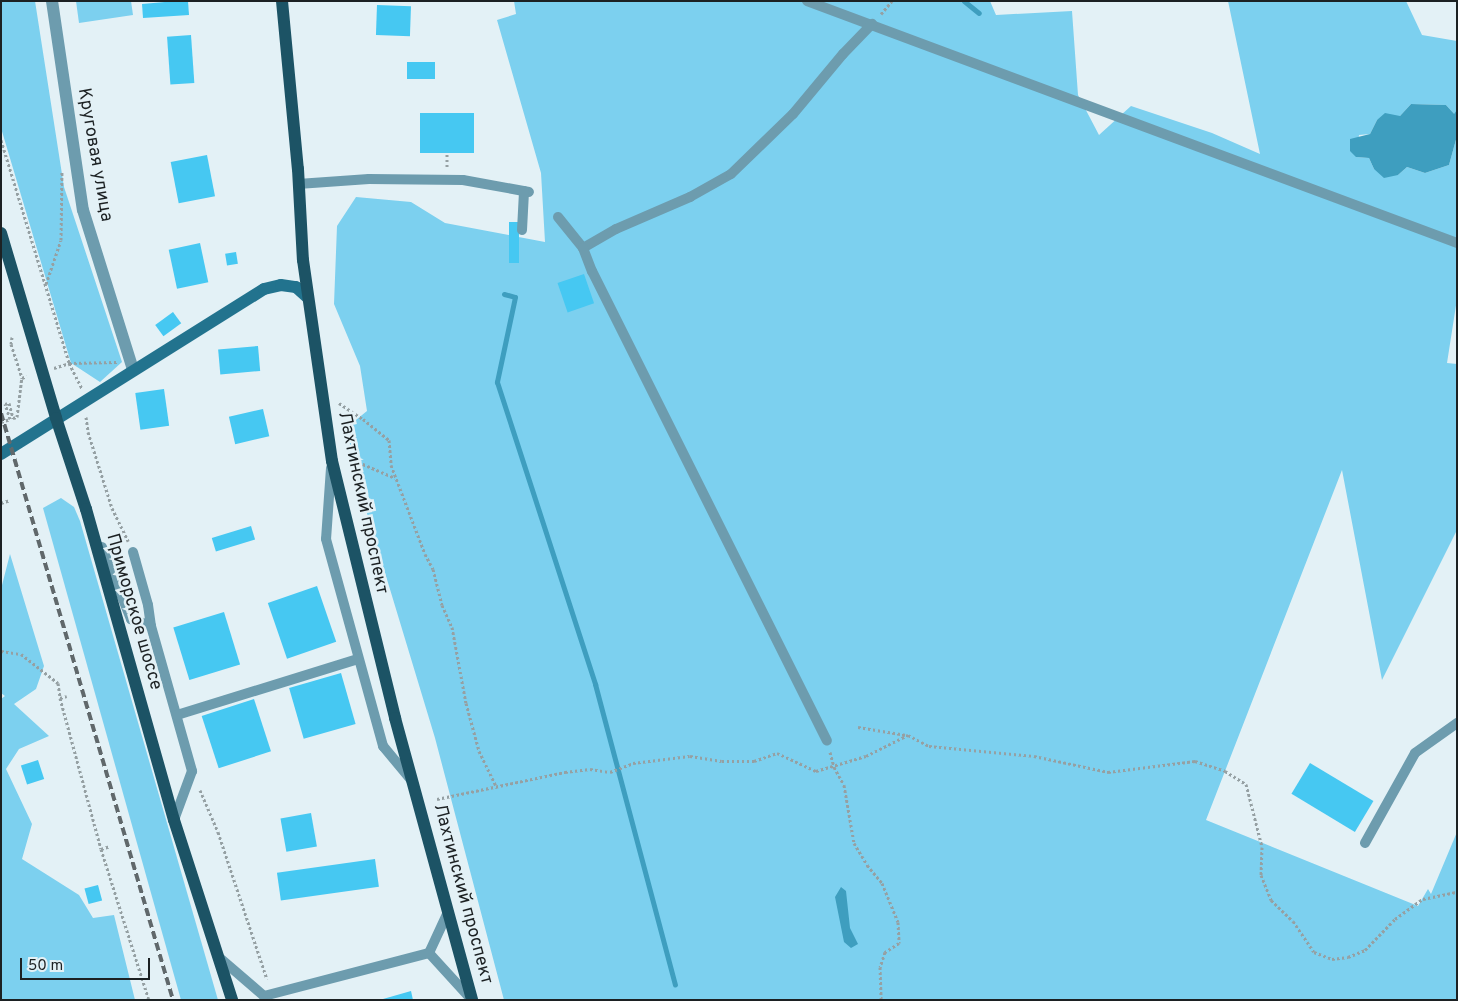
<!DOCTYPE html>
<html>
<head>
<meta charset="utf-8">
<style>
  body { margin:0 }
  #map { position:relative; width:1458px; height:1001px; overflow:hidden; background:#e3f1f6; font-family:Overpass,sans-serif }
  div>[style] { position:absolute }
  .green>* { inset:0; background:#7cd0ef }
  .water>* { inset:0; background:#3e9ebf }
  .stream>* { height:5px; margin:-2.5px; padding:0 2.5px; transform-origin:2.5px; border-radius:2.5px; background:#3e9ebf }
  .building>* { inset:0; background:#46c8f2; transform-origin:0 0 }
  .path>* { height:3px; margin-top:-1.5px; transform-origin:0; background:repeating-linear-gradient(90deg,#95a0a3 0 2.5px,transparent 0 5px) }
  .service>* { height:10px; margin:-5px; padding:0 5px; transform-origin:5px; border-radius:5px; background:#6d9cae }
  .minor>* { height:12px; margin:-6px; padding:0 6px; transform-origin:6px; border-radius:6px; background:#6d9cae }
  .secondary>* { height:12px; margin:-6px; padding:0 6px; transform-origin:6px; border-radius:6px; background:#22738e }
  .primary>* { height:12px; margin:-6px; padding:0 6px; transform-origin:6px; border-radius:6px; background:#1c5365 }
  .rail>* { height:4px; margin-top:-2px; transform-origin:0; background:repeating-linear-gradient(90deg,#60686b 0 8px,transparent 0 12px) }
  span { translate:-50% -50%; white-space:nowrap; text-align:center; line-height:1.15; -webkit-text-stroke:5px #e3f1f6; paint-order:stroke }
  .street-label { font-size:18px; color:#1c2123 }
  .frame { position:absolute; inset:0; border:2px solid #1c2123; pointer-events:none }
  .scale { position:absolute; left:20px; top:958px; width:130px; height:22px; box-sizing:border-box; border:2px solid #1c2123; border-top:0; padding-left:6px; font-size:15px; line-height:18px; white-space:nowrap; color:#1c2123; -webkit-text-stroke:4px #e3f1f6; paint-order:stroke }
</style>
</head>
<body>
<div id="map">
  <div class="green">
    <i style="clip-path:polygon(1px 1px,35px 1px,64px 187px,122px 362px,100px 382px,71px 363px,1px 128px)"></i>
    <i style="clip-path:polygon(76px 1px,131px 1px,133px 15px,79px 23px)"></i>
    <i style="clip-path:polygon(514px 1px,990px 1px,996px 15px,1072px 11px,1078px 95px,1099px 135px,1131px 106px,1212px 133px,1260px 154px,1228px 1px,1406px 1px,1422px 35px,1457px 41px,1457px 117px,1446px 105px,1411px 104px,1400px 116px,1377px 120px,1370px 134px,1359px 135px,1356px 157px,1369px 158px,1374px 169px,1398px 175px,1407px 167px,1425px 173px,1449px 165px,1457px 136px,1457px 299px,1447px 363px,1457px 364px,1457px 530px,1382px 680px,1342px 470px,1206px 820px,1418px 906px,1428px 889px,1431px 894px,1457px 832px,1457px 1000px,504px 1000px,435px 738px,366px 510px,346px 428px,367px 411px,360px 366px,334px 304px,337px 226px,356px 197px,411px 202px,445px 223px,545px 242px,541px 173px,497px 20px,516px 14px)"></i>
    <i style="clip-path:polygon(61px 498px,74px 507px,80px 521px,218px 1000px,181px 1000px,43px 508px)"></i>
    <i style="clip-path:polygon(10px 554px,44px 666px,36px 689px,14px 704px,49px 736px,19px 749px,6px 769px,32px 824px,22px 859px,79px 895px,93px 918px,114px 915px,135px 1000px,1px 1000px,1px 699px,5px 696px,1px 693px,1px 589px)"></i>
  </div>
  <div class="water">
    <i style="clip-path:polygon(1411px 104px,1446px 105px,1457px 117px,1457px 136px,1449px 165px,1425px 173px,1407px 167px,1398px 175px,1384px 178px,1374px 169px,1369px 158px,1356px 157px,1350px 151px,1350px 139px,1370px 134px,1377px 120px,1385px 113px,1400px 116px)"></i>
    <i style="clip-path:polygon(841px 887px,846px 891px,850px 928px,858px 944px,851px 948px,844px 942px,835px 897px)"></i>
  </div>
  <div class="stream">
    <i style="left:964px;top:1px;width:19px;rotate:39deg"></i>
    <i style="left:1455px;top:116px;width:4px;rotate:-56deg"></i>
    <i style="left:504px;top:294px;width:11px;rotate:15deg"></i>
    <i style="left:515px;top:297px;width:87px;rotate:102deg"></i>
    <i style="left:497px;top:382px;width:318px;rotate:72deg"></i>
    <i style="left:595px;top:684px;width:311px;rotate:75.1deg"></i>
  </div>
  <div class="building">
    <i style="clip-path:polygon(176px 1px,188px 1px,189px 15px,143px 18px,142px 4px)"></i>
    <i style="left:377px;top:5px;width:34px;height:30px;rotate:2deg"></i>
    <i style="left:191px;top:35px;width:48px;height:24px;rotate:86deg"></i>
    <i style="left:435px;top:62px;width:17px;height:28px;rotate:90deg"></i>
    <i style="left:420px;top:113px;width:54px;height:40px"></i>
    <i style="left:207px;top:155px;width:42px;height:37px;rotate:79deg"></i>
    <i style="left:509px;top:222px;width:10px;height:41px"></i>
    <i style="left:200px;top:243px;width:40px;height:32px;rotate:78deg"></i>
    <i style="left:236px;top:252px;width:12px;height:11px;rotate:81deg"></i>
    <i style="left:584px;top:274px;width:31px;height:28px;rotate:71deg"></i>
    <i style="left:173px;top:312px;width:14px;height:22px;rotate:54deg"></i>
    <i style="left:258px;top:346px;width:25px;height:40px;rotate:85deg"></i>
    <i style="left:164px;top:389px;width:37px;height:29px;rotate:82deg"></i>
    <i style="left:263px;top:409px;width:28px;height:35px;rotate:77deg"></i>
    <i style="left:251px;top:526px;width:14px;height:41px;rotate:73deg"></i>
    <i style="left:317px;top:586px;width:59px;height:52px;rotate:71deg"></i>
    <i style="left:224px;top:612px;width:55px;height:53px;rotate:73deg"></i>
    <i style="left:341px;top:673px;width:53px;height:54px;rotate:74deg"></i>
    <i style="left:254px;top:699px;width:55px;height:55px;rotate:72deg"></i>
    <i style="left:38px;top:760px;width:20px;height:18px;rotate:72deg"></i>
    <i style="left:1310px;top:763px;width:74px;height:36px;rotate:31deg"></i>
    <i style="left:311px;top:813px;width:34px;height:31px;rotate:80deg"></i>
    <i style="left:375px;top:859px;width:28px;height:99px;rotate:82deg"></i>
    <i style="left:98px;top:885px;width:16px;height:14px;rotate:75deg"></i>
    <i style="clip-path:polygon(411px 991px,413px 1000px,383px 1000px,383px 999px)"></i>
  </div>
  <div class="path">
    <i style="left:881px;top:14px;width:17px;rotate:-50deg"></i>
    <i style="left:1px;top:140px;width:233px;rotate:73deg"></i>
    <i style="left:69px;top:363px;width:29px;rotate:63deg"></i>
    <i style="left:447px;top:167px;width:14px;rotate:-90deg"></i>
    <i style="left:46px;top:284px;width:46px;rotate:-71.2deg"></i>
    <i style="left:61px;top:240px;width:69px;rotate:-89.2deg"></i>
    <i style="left:12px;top:337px;width:7px;rotate:98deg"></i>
    <i style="left:11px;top:344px;width:36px;rotate:72deg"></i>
    <i style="left:54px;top:368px;width:16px;rotate:-18deg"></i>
    <i style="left:69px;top:363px;width:48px;rotate:-1.2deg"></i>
    <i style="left:339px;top:403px;width:29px;rotate:34deg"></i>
    <i style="left:363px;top:419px;width:33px;rotate:39deg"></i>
    <i style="left:389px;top:440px;width:25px;rotate:85deg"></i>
    <i style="left:391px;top:465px;width:95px;rotate:69.1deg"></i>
    <i style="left:425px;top:554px;width:17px;rotate:62deg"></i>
    <i style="left:433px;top:569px;width:37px;rotate:76deg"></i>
    <i style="left:442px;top:605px;width:24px;rotate:66deg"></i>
    <i style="left:452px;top:627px;width:77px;rotate:79.6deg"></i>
    <i style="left:466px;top:703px;width:50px;rotate:74.8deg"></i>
    <i style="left:479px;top:751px;width:41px;rotate:64.1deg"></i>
    <i style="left:86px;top:417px;width:15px;rotate:82deg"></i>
    <i style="left:88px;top:432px;width:80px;rotate:72.5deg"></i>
    <i style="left:112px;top:508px;width:37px;rotate:64deg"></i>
    <i style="left:1px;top:422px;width:9px;rotate:-18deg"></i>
    <i style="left:10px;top:419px;width:16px;rotate:-108deg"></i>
    <i style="left:5px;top:404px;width:4px;rotate:-14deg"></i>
    <i style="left:9px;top:403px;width:16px;rotate:75deg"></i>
    <i style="left:13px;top:418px;width:4px;rotate:-14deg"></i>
    <i style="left:17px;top:417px;width:39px;rotate:-83deg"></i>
    <i style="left:22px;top:378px;width:5px;rotate:-22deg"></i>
    <i style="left:349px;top:458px;width:50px;rotate:23.5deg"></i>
    <i style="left:1px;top:503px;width:9px;rotate:-18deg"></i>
    <i style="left:1px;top:651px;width:20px;rotate:9deg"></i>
    <i style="left:21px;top:654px;width:47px;rotate:38.1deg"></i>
    <i style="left:58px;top:683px;width:15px;rotate:82deg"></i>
    <i style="left:60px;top:698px;width:156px;rotate:74.8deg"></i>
    <i style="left:101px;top:849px;width:158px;rotate:72.4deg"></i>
    <i style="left:60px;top:698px;width:7px;rotate:-16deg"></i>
    <i style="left:858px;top:727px;width:49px;rotate:9.5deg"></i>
    <i style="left:830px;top:752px;width:16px;rotate:75deg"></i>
    <i style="left:834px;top:767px;width:21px;rotate:61deg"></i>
    <i style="left:844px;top:785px;width:59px;rotate:80.2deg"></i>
    <i style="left:854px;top:843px;width:26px;rotate:59deg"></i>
    <i style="left:867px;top:865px;width:23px;rotate:50deg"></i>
    <i style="left:882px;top:883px;width:42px;rotate:67.7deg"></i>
    <i style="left:898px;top:922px;width:21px;rotate:87deg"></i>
    <i style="left:899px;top:943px;width:17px;rotate:147deg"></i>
    <i style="left:885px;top:952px;width:16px;rotate:108deg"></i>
    <i style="left:880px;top:967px;width:33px;rotate:88deg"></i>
    <i style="left:200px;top:790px;width:46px;rotate:66.8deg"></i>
    <i style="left:218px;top:832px;width:155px;rotate:71.6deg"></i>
    <i style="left:437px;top:799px;width:131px;rotate:-11.9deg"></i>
    <i style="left:565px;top:772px;width:25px;rotate:-7deg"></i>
    <i style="left:590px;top:769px;width:20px;rotate:9deg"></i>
    <i style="left:610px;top:772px;width:25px;rotate:-21deg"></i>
    <i style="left:633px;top:763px;width:57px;rotate:-7deg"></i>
    <i style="left:690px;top:756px;width:32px;rotate:9deg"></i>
    <i style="left:722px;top:761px;width:32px"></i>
    <i style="left:754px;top:761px;width:24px;rotate:-19deg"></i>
    <i style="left:777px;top:753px;width:43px;rotate:24.8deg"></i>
    <i style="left:816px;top:771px;width:52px;rotate:-16.7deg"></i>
    <i style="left:866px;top:756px;width:47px;rotate:-26.6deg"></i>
    <i style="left:908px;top:735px;width:24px;rotate:28deg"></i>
    <i style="left:929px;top:746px;width:105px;rotate:5.4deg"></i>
    <i style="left:1034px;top:756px;width:76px;rotate:12.2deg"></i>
    <i style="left:1108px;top:772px;width:88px;rotate:-7.2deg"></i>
    <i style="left:1195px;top:761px;width:32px;rotate:18deg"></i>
    <i style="left:1225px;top:771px;width:25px;rotate:32deg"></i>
    <i style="left:1246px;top:784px;width:65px;rotate:75.7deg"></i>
    <i style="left:1262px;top:847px;width:28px;rotate:92deg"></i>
    <i style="left:1261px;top:875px;width:27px;rotate:68deg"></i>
    <i style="left:1271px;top:900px;width:30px;rotate:44deg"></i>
    <i style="left:1293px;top:921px;width:37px;rotate:56deg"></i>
    <i style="left:1314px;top:952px;width:19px;rotate:21deg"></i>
    <i style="left:1332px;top:959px;width:16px;rotate:-7deg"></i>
    <i style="left:1348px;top:957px;width:18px;rotate:-22deg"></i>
    <i style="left:1365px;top:950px;width:43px;rotate:-45.9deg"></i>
    <i style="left:1395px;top:919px;width:34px;rotate:-36deg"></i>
    <i style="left:1423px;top:899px;width:35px;rotate:-12deg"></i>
    <i style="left:101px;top:849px;width:9px;rotate:-18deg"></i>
  </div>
  <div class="service">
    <i style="left:807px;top:1px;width:694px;rotate:20.42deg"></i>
    <i style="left:298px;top:184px;width:71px;rotate:-4deg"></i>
    <i style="left:369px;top:179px;width:94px;rotate:0.6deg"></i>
    <i style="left:463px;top:180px;width:67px;rotate:10.3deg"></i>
    <i style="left:558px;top:217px;width:40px;rotate:51deg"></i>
    <i style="left:583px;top:248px;width:38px;rotate:-30deg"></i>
    <i style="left:616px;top:229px;width:81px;rotate:-23.4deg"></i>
    <i style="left:690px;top:197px;width:47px;rotate:-29.3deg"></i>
    <i style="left:731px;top:174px;width:86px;rotate:-44.1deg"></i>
    <i style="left:793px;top:114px;width:78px;rotate:-50.2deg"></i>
    <i style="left:843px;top:54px;width:42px;rotate:-46deg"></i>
    <i style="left:522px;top:230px;width:39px;rotate:-87deg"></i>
    <i style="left:583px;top:248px;width:25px;rotate:69deg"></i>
    <i style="left:592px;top:271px;width:525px;rotate:63.43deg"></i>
    <i style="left:331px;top:468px;width:71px;rotate:94deg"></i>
    <i style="left:326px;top:539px;width:215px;rotate:74.6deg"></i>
    <i style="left:383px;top:746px;width:45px;rotate:50.4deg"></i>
    <i style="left:102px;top:547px;width:78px;rotate:68.1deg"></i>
    <i style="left:131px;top:619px;width:21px;rotate:19deg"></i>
    <i style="left:151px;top:626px;width:151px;rotate:74.2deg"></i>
    <i style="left:192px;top:771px;width:52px;rotate:110.2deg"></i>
    <i style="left:133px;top:552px;width:55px;rotate:74.2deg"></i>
    <i style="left:148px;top:605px;width:21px;rotate:82deg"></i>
    <i style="left:177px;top:715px;width:189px;rotate:-17.2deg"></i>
    <i style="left:1365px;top:843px;width:103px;rotate:-60.9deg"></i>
    <i style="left:1415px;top:753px;width:52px;rotate:-35.5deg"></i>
    <i style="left:429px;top:953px;width:62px;rotate:47.6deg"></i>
    <i style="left:429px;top:953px;width:45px;rotate:-65.1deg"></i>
    <i style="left:221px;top:959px;width:57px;rotate:40.7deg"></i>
    <i style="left:264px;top:996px;width:171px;rotate:-14.6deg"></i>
  </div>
  <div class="minor">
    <i style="left:52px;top:1px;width:211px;rotate:81.6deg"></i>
    <i style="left:83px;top:210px;width:168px;rotate:72.6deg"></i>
  </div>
  <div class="secondary">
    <i style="left:1px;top:454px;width:310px;rotate:-32.1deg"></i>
    <i style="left:264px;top:289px;width:17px;rotate:-13deg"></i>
    <i style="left:281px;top:285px;width:15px;rotate:8deg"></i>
    <i style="left:296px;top:287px;width:15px;rotate:42deg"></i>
  </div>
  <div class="primary">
    <i style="left:282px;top:1px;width:169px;rotate:84.6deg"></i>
    <i style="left:298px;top:169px;width:91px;rotate:86.9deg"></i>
    <i style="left:303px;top:260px;width:203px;rotate:81.8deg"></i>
    <i style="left:332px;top:461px;width:265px;rotate:76.2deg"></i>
    <i style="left:395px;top:718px;width:292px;rotate:74.7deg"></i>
    <i style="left:1px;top:233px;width:193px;rotate:73.4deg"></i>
    <i style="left:56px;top:418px;width:96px;rotate:71.8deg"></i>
    <i style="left:86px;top:509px;width:323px;rotate:74.2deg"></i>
    <i style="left:174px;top:820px;width:189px;rotate:72.1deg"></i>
  </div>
  <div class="rail">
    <i style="left:1px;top:413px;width:612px;rotate:73.67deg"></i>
  </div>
  <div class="street-label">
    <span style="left:94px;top:155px;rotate:80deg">Круговая улица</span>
    <span style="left:362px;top:503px;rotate:78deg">Лахтинский проспект</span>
    <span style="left:133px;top:612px;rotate:74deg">Приморское шоссе</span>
    <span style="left:462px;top:894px;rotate:75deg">Лахтинский проспект</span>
  </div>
  <div class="frame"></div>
  <div class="scale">50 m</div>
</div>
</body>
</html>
